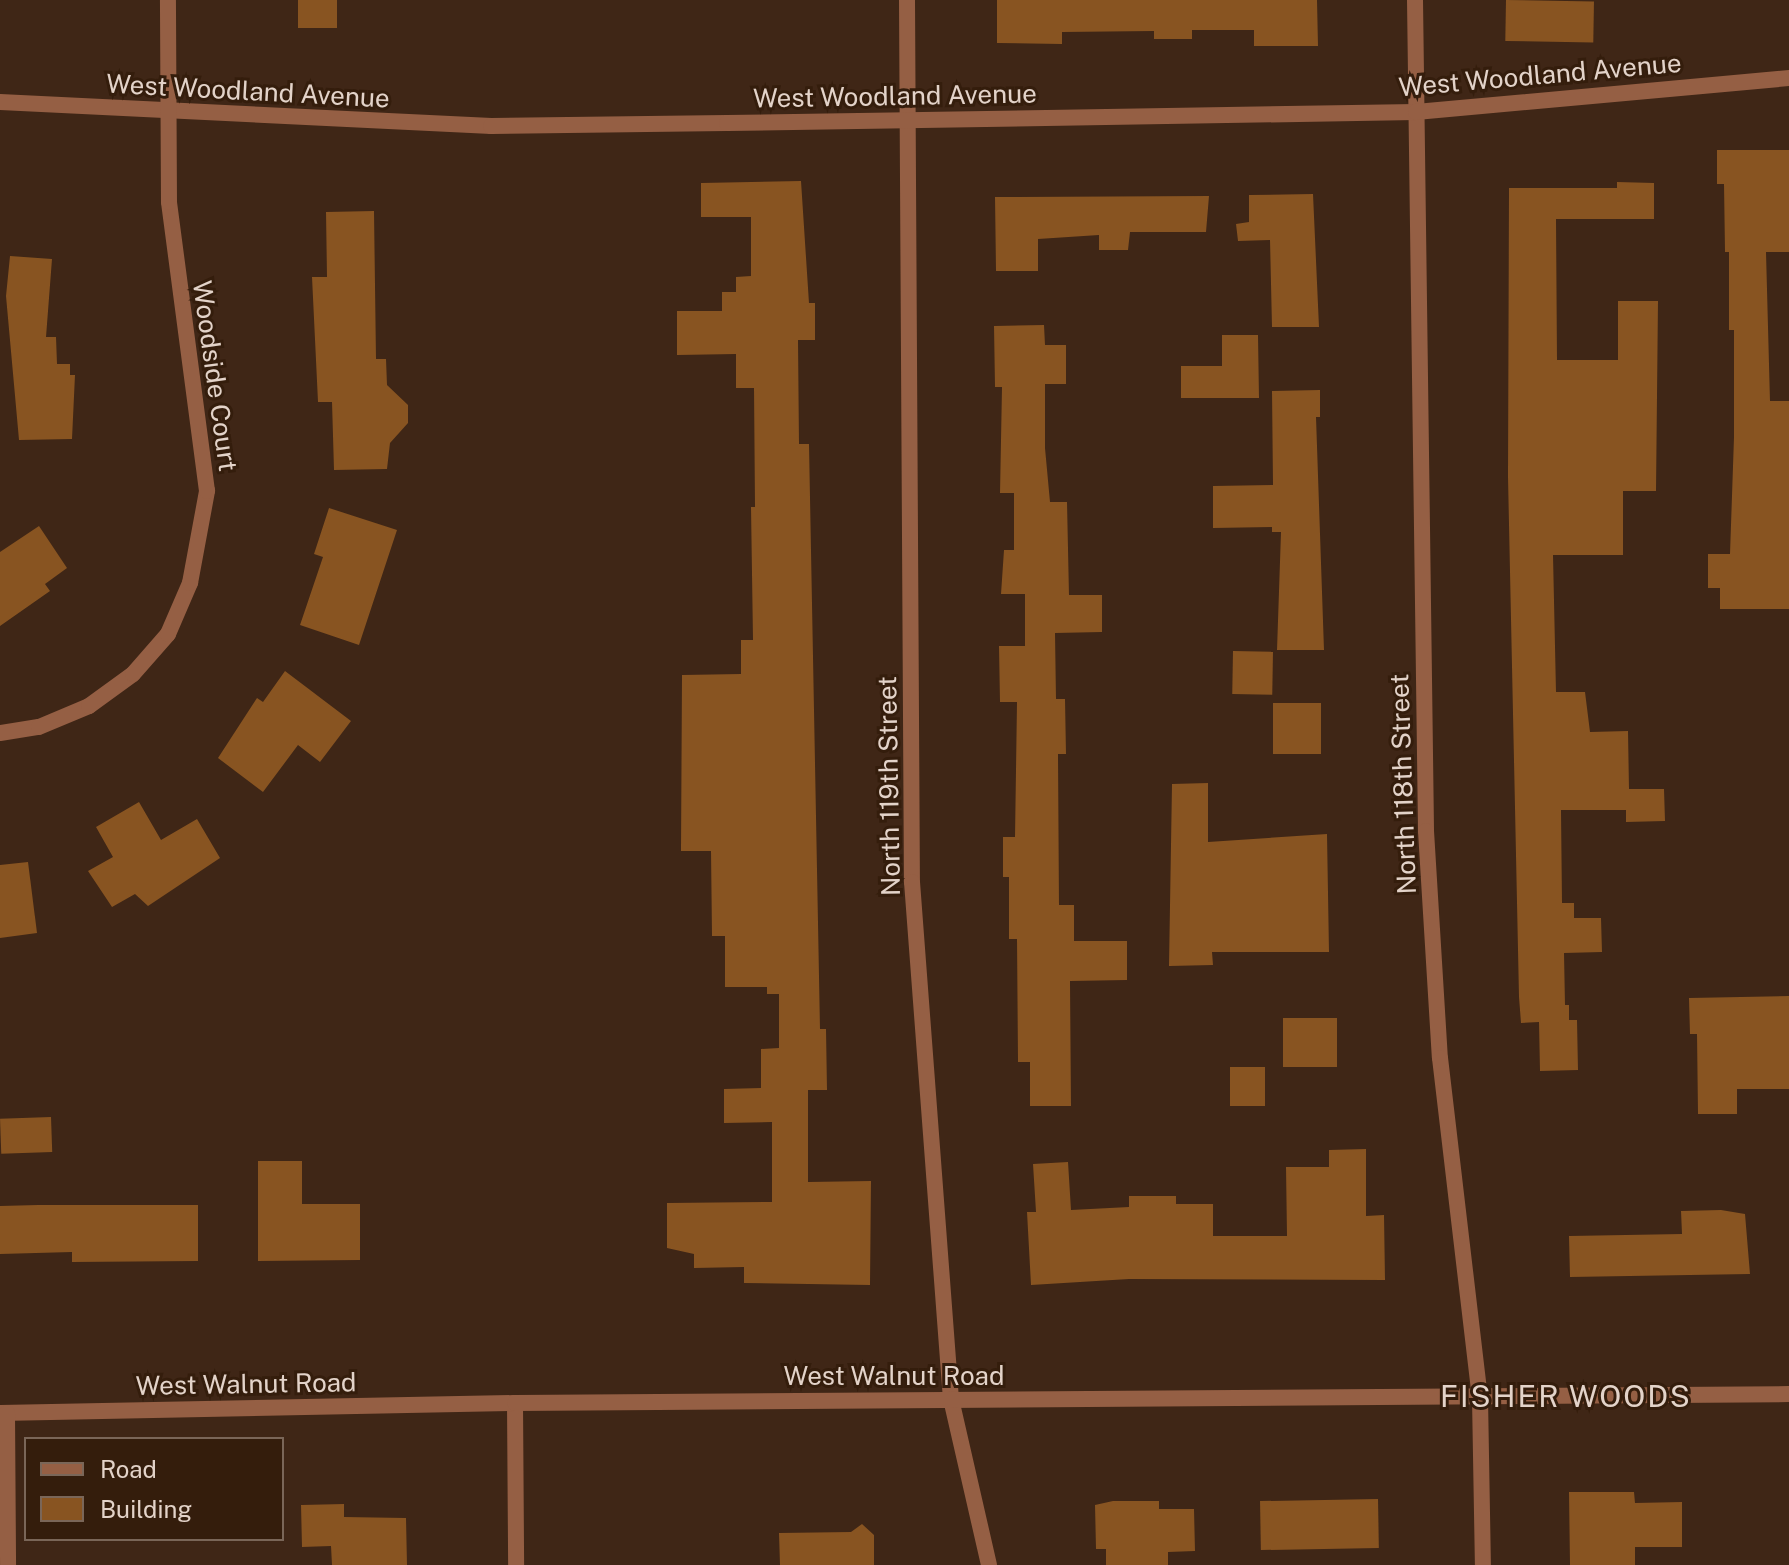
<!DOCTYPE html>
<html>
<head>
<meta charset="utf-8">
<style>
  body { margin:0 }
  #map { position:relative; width:1789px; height:1565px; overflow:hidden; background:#3f2616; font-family:"Public Sans",sans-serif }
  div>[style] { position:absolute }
  .building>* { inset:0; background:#885421; transform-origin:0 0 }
  .minor>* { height:16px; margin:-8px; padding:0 8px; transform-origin:8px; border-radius:8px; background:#955f44 }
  span { translate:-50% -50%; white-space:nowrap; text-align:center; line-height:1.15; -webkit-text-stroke:6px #341d0c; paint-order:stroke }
  .street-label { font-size:26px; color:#e3d3c9 }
  .quarter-label { font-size:30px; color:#e3d3c9; letter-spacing:2px }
  .legend { position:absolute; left:24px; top:1437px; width:260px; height:104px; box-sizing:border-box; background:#341d0c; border:2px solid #7a6658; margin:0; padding:10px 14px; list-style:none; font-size:24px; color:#e3d3c9 }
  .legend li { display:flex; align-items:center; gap:16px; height:40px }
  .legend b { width:40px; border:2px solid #7a6658 }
</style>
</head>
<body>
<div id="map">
  <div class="building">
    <i style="left:298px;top:0;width:39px;height:28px"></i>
    <i style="clip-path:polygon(997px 0,1317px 0,1318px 46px,1254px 46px,1254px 30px,1192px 30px,1192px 39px,1154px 39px,1154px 31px,1062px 32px,1062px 44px,997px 43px)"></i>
    <i style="left:1506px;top:0;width:88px;height:41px;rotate:1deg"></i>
    <i style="clip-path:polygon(1717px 150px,1789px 150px,1789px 252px,1766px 252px,1770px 401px,1789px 401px,1789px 609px,1720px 609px,1720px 588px,1708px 588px,1708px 554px,1730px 554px,1734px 437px,1734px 330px,1729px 330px,1729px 252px,1725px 252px,1724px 184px,1717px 184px)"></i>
    <i style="clip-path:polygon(801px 181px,809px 303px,815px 303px,815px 340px,798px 340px,799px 444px,809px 444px,820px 1029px,826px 1029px,827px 1090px,808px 1090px,808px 1182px,871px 1181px,870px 1285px,744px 1283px,744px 1267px,694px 1268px,694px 1254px,667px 1248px,667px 1203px,772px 1202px,772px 1122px,724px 1123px,724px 1089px,761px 1088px,761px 1049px,779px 1048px,779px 994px,767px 994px,767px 987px,725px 987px,725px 936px,712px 936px,711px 851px,681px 851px,682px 675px,741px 674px,741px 640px,753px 640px,751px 507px,755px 507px,754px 388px,736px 388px,736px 354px,677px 355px,677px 311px,722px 311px,722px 292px,736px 292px,736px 277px,751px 276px,751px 217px,701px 217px,701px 183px)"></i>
    <i style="clip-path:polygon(1617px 182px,1654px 183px,1654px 219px,1556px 219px,1557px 360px,1618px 360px,1618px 301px,1658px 301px,1656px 491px,1623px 491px,1623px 555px,1553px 555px,1556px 692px,1585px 692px,1590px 732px,1628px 731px,1629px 789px,1664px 789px,1665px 821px,1626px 822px,1626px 810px,1561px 810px,1562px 903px,1574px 903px,1574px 918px,1601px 918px,1602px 952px,1564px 953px,1565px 1005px,1569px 1005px,1569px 1020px,1577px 1020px,1578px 1070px,1540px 1071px,1539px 1022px,1521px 1023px,1519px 997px,1508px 477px,1509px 188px,1617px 188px)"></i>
    <i style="clip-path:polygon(1313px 194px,1319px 327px,1272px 327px,1270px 240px,1238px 241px,1236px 224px,1249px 222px,1249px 195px)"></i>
    <i style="clip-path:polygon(1209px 196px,1206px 232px,1130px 232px,1128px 250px,1099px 250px,1099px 235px,1038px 239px,1038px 271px,996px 271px,995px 197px)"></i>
    <i style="clip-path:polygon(374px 211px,376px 359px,386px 359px,387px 385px,408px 405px,408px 423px,390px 443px,387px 469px,334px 470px,332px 402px,318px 402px,312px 277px,327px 277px,326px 212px)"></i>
    <i style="clip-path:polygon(10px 256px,52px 259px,46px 337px,56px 337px,57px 364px,70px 364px,70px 375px,75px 375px,72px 439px,19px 440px,6px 296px)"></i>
    <i style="clip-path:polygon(1044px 325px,1045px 345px,1066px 345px,1066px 384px,1045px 384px,1045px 448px,1050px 502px,1067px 502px,1069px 595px,1102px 595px,1102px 632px,1055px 633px,1056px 699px,1065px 699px,1066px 754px,1058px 754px,1059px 905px,1074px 905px,1074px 941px,1127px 941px,1127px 980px,1070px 981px,1071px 1106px,1030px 1106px,1030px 1062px,1018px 1062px,1017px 939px,1009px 939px,1009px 877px,1003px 877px,1003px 837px,1015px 837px,1017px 702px,1000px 702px,999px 646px,1025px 646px,1025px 594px,1001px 594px,1004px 550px,1014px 550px,1014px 493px,1000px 493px,1002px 387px,995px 387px,994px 326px)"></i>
    <i style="clip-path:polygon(1222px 335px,1258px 335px,1259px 398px,1181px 398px,1181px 366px,1222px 366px)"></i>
    <i style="clip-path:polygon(1320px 390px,1320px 417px,1316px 417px,1324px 650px,1277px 650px,1281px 532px,1272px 532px,1272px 527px,1213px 528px,1213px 486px,1273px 485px,1272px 391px)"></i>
    <i style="clip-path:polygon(329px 508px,397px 530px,359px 645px,300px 625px,323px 557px,314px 554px)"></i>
    <i style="clip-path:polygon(39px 526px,67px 568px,45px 584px,50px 591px,0 626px,0 552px)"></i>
    <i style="left:1233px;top:651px;width:40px;height:43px;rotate:1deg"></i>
    <i style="clip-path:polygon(285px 671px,351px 721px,320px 762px,298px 745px,263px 792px,218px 758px,257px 698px,263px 702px)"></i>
    <i style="left:1273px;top:703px;width:48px;height:51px"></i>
    <i style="clip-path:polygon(1208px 783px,1208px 842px,1327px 834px,1329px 952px,1212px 952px,1213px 965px,1169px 966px,1172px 784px)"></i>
    <i style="clip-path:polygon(139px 802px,161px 840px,197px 819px,220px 858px,148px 906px,135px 894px,112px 907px,88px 871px,113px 857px,96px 827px)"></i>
    <i style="clip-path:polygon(28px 862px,37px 933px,0 938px,0 865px)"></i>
    <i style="clip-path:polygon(1789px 996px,1789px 1089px,1737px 1089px,1737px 1114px,1698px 1114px,1697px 1034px,1690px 1034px,1689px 998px)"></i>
    <i style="left:1337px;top:1018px;width:49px;height:54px;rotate:90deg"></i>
    <i style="left:1230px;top:1067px;width:35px;height:39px"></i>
    <i style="left:51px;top:1117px;width:35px;height:51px;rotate:88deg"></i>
    <i style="clip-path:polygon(1366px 1149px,1366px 1216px,1384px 1215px,1385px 1280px,1129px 1279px,1031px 1285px,1027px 1212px,1036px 1212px,1033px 1164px,1068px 1162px,1071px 1210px,1129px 1207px,1129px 1196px,1176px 1196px,1176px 1204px,1213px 1204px,1213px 1236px,1287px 1236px,1286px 1167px,1329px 1167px,1329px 1150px)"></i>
    <i style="clip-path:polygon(258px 1161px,302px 1161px,302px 1204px,360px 1204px,360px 1260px,258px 1261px)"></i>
    <i style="clip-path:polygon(38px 1205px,198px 1205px,198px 1261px,72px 1262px,72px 1252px,0 1254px,0 1206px)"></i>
    <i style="clip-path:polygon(1721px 1210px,1745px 1214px,1750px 1274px,1570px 1277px,1569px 1236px,1682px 1234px,1681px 1211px)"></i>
    <i style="clip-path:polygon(1569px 1492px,1634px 1492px,1635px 1503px,1682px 1502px,1682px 1547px,1635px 1547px,1635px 1565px,1570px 1565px)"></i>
    <i style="left:1378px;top:1499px;width:49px;height:118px;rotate:89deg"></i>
    <i style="clip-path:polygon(1113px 1501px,1159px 1501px,1159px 1509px,1194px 1509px,1195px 1551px,1168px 1552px,1168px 1565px,1106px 1565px,1106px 1549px,1096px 1549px,1095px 1505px)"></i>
    <i style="clip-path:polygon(344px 1504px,344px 1517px,406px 1518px,407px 1565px,332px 1565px,331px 1546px,302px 1547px,301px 1505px)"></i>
    <i style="clip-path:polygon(862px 1524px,874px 1535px,874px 1565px,780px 1565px,779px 1533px,851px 1532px)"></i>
  </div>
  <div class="minor">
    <i style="left:907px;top:0;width:882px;rotate:89.68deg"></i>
    <i style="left:912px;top:882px;width:518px;rotate:85.69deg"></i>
    <i style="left:951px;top:1399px;width:170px;rotate:77.1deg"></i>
    <i style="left:1415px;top:0;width:831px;rotate:89.24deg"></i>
    <i style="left:1426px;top:831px;width:227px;rotate:86.5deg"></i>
    <i style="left:1440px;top:1058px;width:342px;rotate:83.3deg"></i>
    <i style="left:1480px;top:1398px;width:167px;rotate:89deg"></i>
    <i style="left:0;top:102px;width:492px;rotate:2.8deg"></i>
    <i style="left:491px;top:126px;width:236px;rotate:-0.7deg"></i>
    <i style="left:727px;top:123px;width:689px;rotate:-0.91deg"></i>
    <i style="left:1416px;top:112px;width:375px;rotate:-5.2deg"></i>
    <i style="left:0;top:733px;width:39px;rotate:-9deg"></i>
    <i style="left:39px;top:727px;width:54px;rotate:-22.8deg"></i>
    <i style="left:89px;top:706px;width:54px;rotate:-36deg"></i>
    <i style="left:133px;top:674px;width:53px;rotate:-48.8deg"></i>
    <i style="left:168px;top:634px;width:56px;rotate:-66.7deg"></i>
    <i style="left:190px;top:583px;width:94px;rotate:-79.5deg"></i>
    <i style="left:207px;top:491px;width:291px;rotate:-97.5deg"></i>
    <i style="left:169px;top:202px;width:202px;rotate:-90.3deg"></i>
    <i style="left:515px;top:1403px;width:162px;rotate:89.6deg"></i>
    <i style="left:0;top:1413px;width:515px;rotate:-1.11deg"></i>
    <i style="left:515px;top:1403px;width:1274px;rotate:-0.4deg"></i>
    <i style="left:7px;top:1413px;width:152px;rotate:89.6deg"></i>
  </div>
  <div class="street-label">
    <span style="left:1540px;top:75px;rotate:-5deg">West Woodland Avenue</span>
    <span style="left:248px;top:91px;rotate:3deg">West Woodland Avenue</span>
    <span style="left:895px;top:96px;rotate:-1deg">West Woodland Avenue</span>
    <span style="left:215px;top:376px;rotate:82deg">Woodside Court</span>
    <span style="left:1403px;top:784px;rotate:-92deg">North 118th Street</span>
    <span style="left:889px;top:786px;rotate:-91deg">North 119th Street</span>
    <span style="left:894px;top:1376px">West Walnut Road</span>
    <span style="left:246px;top:1384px;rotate:-1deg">West Walnut Road</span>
  </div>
  <div class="quarter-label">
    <span style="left:1566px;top:1396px">FISHER WOODS</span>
  </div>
  <ul class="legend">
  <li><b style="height:10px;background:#955f44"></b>Road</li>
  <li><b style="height:22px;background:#885421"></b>Building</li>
  </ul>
</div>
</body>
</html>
